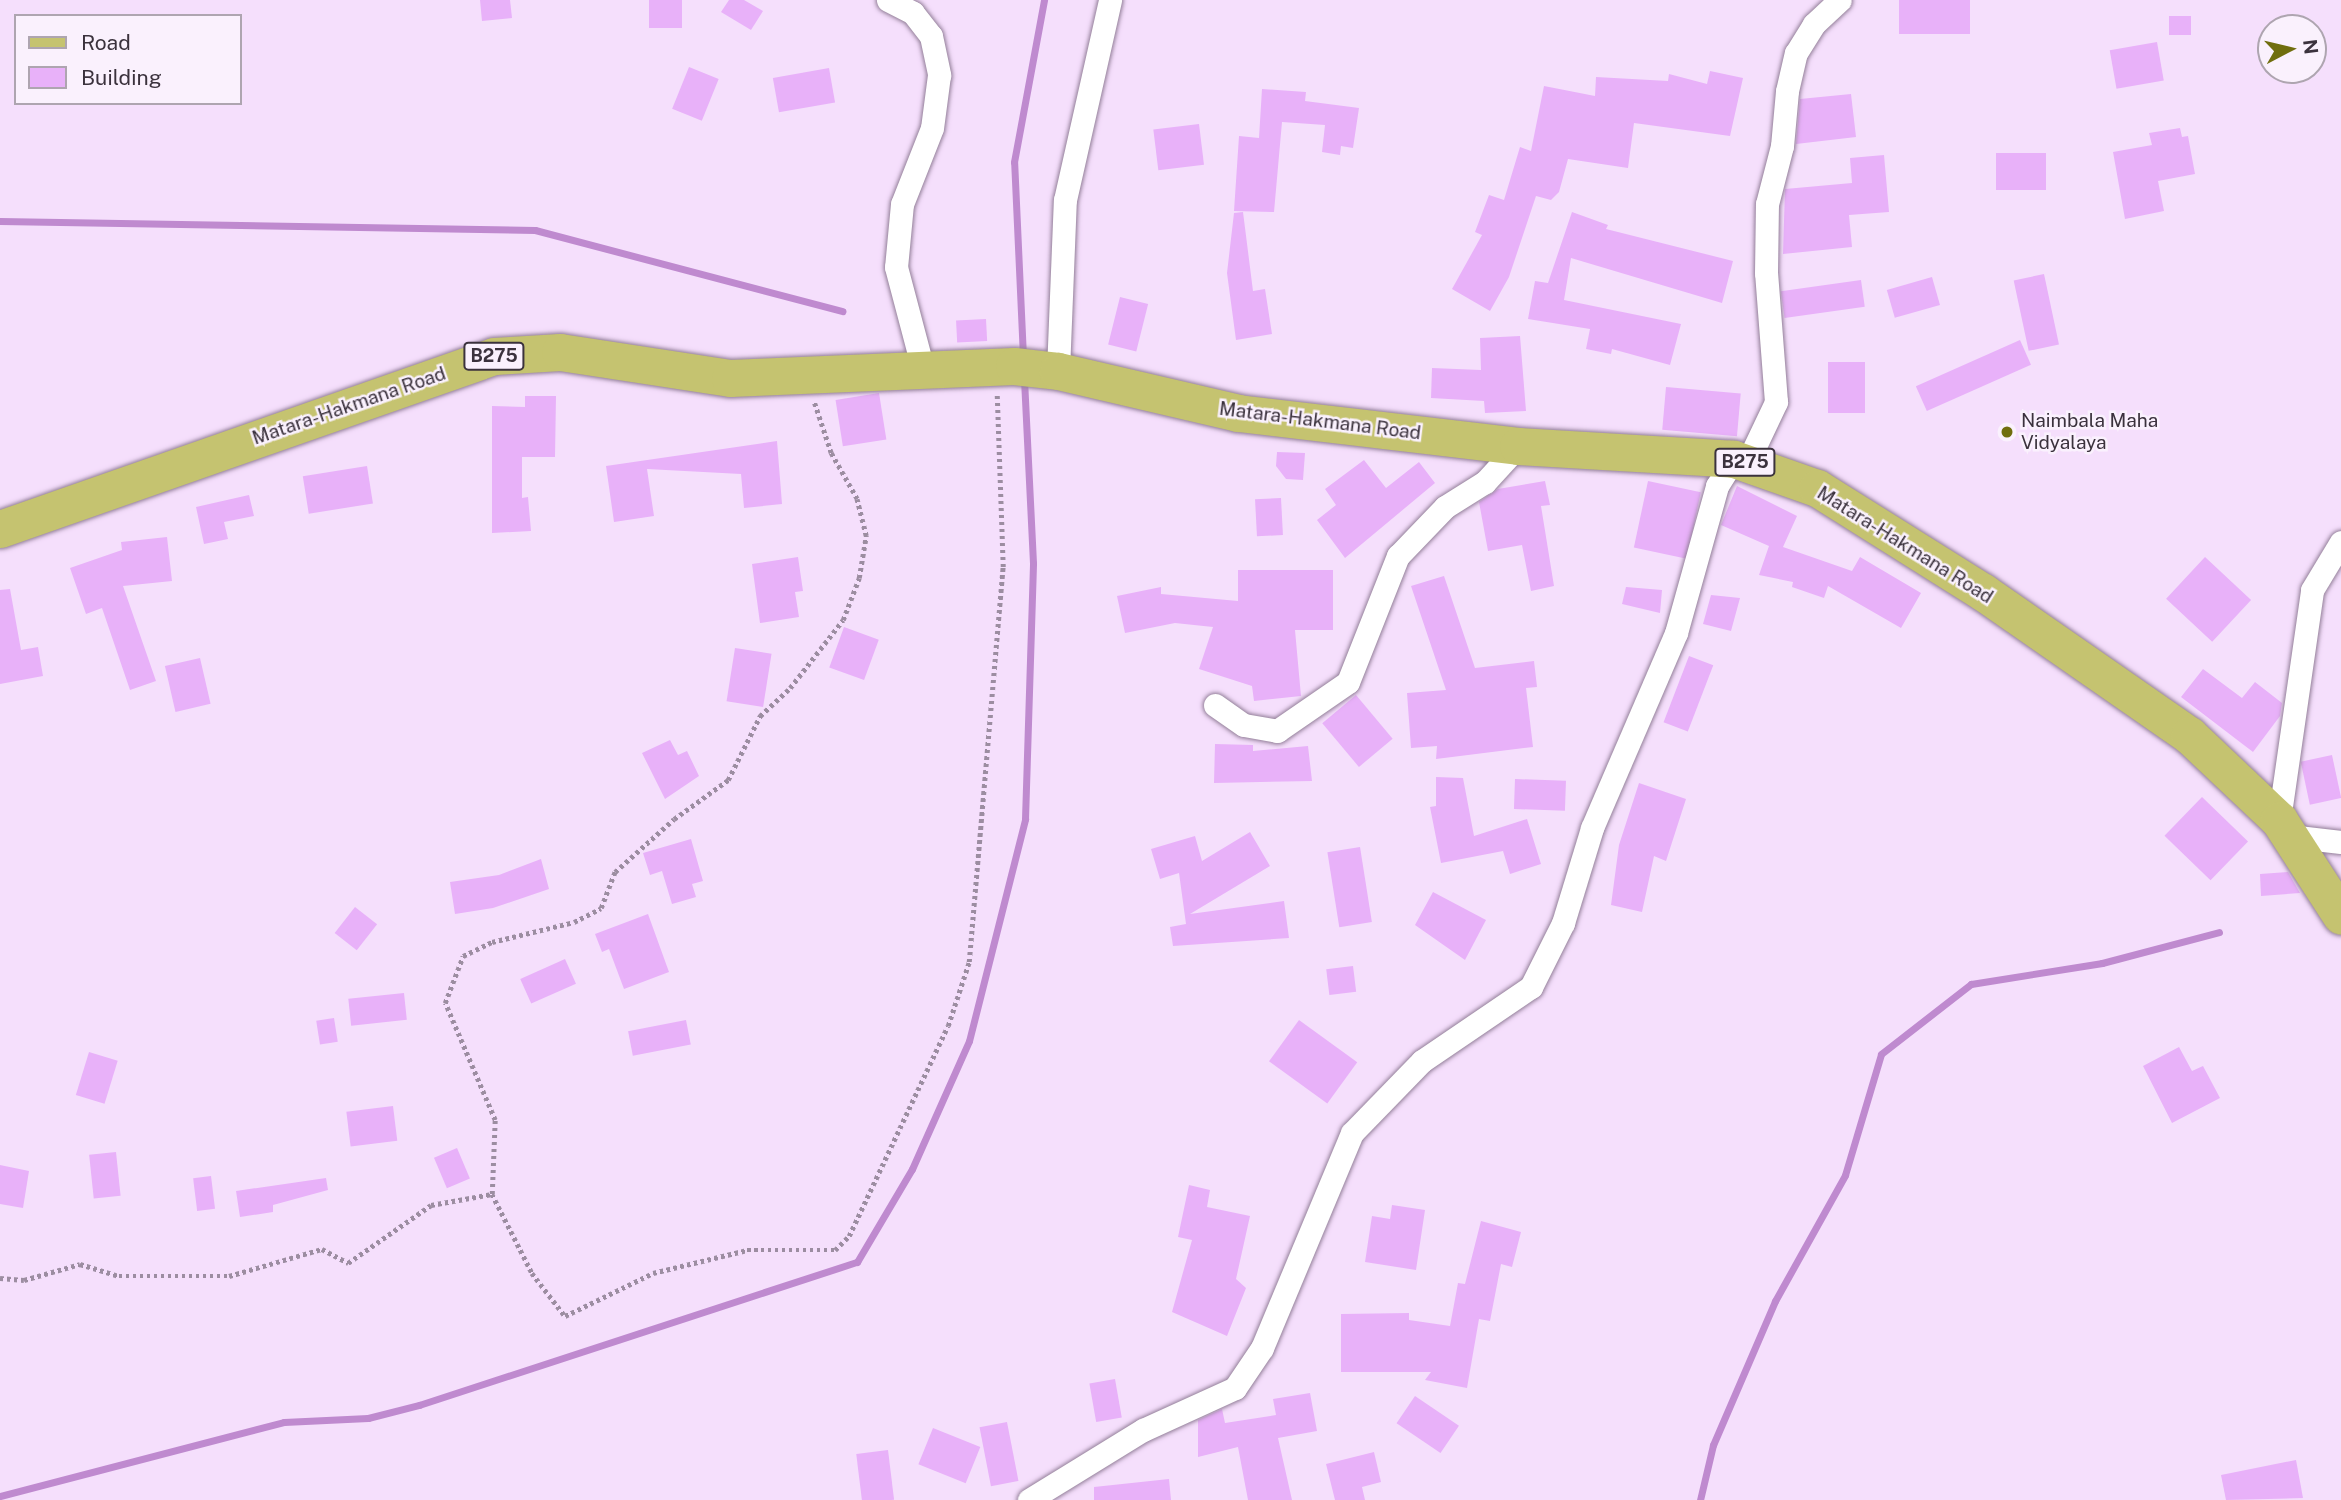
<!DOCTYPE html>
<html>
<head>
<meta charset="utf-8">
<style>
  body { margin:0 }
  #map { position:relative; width:2341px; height:1500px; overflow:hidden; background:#f5dffc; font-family:"Public Sans",sans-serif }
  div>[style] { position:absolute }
  .stream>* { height:7px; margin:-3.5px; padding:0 3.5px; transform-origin:3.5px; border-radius:3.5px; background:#bf8acf }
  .building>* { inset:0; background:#e8b1f9; transform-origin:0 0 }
  .path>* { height:4.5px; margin-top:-2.25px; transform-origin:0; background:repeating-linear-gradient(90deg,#9c8da1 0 3.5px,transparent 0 7px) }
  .roads { filter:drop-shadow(0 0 2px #937f99) drop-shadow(0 0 2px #937f99) }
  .minor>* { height:23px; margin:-11.5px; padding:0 11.5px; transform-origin:11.5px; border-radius:11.5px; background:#fff }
  .primary>* { height:37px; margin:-18.5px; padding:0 18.5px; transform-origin:18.5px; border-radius:18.5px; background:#c5c370 }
  .dots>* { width:19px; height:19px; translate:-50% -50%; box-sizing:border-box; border:4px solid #faf1fd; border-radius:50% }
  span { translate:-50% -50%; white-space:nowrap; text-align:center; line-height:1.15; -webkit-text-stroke:5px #faf1fd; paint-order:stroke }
  .shield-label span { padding:2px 5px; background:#faf1fd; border:2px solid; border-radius:5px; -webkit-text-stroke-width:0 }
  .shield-label { font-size:18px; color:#3b323d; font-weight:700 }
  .street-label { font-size:19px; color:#3b323d }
  .poi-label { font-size:19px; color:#3b323d }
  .left { translate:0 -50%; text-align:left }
  .legend { position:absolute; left:14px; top:14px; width:228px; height:91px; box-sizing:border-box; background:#faf1fd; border:2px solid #aea5b0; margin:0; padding:9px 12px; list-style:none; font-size:21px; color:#3b323d }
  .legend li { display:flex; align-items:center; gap:14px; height:35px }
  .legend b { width:35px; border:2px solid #aea5b0 }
  .north { position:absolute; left:2257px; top:14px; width:70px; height:70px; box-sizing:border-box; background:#faf1fd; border:2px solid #aea5b0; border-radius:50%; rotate:83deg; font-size:19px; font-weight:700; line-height:28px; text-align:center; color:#3b323d }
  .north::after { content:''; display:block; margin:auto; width:24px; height:32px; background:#706e0e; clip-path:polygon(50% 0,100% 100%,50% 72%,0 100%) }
</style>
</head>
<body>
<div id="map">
  <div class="stream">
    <i style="left:0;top:221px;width:535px;rotate:0.96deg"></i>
    <i style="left:535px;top:230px;width:318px;rotate:14.8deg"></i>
    <i style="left:1023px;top:357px;width:195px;rotate:-92.6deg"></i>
    <i style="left:1014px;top:162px;width:165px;rotate:-79.5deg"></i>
    <i style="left:0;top:1496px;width:293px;rotate:-14.6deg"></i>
    <i style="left:284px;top:1422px;width:84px;rotate:-2.7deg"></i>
    <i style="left:368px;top:1418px;width:53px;rotate:-14.3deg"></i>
    <i style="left:419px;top:1405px;width:461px;rotate:-18.1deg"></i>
    <i style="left:857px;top:1262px;width:108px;rotate:-59.4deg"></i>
    <i style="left:912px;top:1169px;width:140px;rotate:-66deg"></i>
    <i style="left:969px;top:1041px;width:229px;rotate:-75.8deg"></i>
    <i style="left:1025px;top:819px;width:256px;rotate:-88.2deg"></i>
    <i style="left:1033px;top:563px;width:184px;rotate:-92.8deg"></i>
    <i style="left:1700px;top:1500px;width:57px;rotate:-76.7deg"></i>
    <i style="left:1713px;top:1445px;width:157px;rotate:-66.7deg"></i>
    <i style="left:1775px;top:1301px;width:144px;rotate:-60.9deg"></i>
    <i style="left:1845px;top:1175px;width:126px;rotate:-73.4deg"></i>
    <i style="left:1881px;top:1054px;width:114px;rotate:-37.9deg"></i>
    <i style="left:1971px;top:984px;width:133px;rotate:-9.1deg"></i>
    <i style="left:2102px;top:963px;width:121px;rotate:-14.8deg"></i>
  </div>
  <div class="building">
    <i style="clip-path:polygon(480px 0,510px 0,512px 18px,482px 21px)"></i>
    <i style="left:649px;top:0;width:33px;height:28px"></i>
    <i style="clip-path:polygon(729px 0,744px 0,763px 11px,751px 30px,721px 12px)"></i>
    <i style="left:1899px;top:0;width:71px;height:34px"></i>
    <i style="left:2191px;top:16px;width:19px;height:22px;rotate:90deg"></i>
    <i style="left:2157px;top:42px;width:39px;height:48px;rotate:80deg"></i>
    <i style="left:689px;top:67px;width:32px;height:45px;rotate:22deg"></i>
    <i style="left:829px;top:68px;width:35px;height:57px;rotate:80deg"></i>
    <i style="clip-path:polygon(1710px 71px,1743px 78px,1730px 136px,1634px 123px,1628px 168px,1568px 159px,1559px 192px,1551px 200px,1536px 196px,1509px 277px,1490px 311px,1452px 289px,1482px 235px,1475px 232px,1489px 195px,1504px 200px,1520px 147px,1531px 151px,1544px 86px,1595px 96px,1596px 77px,1668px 81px,1669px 74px,1707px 84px)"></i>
    <i style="clip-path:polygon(1262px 89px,1306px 92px,1305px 101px,1359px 108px,1353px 148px,1341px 146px,1340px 155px,1322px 152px,1325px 125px,1282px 122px,1274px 212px,1234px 211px,1239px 136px,1259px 138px)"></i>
    <i style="clip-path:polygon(1851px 94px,1856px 137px,1796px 144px,1800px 99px)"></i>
    <i style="left:1199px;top:124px;width:41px;height:46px;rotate:83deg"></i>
    <i style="clip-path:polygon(2180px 128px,2182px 137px,2188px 136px,2195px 174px,2158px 181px,2164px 211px,2125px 219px,2113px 152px,2152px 145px,2149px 133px)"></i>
    <i style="left:1996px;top:153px;width:50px;height:37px"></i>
    <i style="clip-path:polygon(1884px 155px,1889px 212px,1849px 215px,1852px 247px,1783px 254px,1785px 189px,1852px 183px,1850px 158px)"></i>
    <i style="clip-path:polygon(1243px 212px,1253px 291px,1265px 289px,1272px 334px,1236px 340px,1227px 273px,1234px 213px)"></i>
    <i style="clip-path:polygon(1572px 212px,1608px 225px,1606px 229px,1733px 261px,1722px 303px,1571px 258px,1564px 300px,1681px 324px,1670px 365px,1612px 349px,1611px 354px,1586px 349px,1590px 329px,1528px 319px,1535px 281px,1548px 283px)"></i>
    <i style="left:2044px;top:274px;width:72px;height:31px;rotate:78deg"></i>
    <i style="left:1932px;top:277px;width:29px;height:47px;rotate:74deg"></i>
    <i style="left:1861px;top:280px;width:27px;height:81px;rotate:82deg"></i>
    <i style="left:1120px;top:297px;width:29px;height:49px;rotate:14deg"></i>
    <i style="left:986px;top:319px;width:22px;height:30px;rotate:87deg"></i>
    <i style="clip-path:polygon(1520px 336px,1526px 411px,1485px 413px,1484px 401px,1431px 398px,1432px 368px,1481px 370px,1480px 338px)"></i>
    <i style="left:2020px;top:340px;width:27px;height:114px;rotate:66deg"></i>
    <i style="left:1828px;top:362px;width:37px;height:51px"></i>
    <i style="left:1666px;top:387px;width:75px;height:43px;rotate:5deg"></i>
    <i style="left:879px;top:393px;width:47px;height:44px;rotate:81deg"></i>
    <i style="clip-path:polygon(525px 396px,556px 396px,555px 457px,522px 457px,522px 498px,528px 497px,531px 531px,492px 533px,492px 406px,525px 407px)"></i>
    <i style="clip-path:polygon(777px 441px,782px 504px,744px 508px,741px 474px,647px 469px,654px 516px,614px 522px,606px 466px)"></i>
    <i style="clip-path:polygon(1277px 452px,1305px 453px,1303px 480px,1286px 479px,1276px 466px)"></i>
    <i style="clip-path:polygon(1364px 460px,1386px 488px,1419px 462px,1435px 483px,1345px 558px,1317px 520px,1336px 505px,1325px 489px)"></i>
    <i style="left:367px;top:466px;width:38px;height:65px;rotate:81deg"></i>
    <i style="clip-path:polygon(1545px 481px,1550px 505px,1541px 506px,1554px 586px,1531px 591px,1522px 545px,1488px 551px,1479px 502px,1498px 489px)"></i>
    <i style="left:1648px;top:481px;width:54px;height:68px;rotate:12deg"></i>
    <i style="clip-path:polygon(1737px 486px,1797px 516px,1783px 547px,1852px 571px,1860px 557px,1921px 593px,1901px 628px,1828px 586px,1824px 598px,1792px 587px,1793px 582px,1759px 575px,1769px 546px,1721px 525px)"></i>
    <i style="clip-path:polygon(249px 495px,254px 516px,224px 522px,228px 539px,204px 544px,196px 507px)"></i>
    <i style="left:1281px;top:498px;width:37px;height:26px;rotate:87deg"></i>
    <i style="clip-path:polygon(167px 537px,172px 581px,123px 586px,156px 681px,130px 690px,102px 608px,86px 614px,70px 568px,122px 550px,121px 542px)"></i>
    <i style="clip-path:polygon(798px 557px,803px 591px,795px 592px,799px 617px,760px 623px,752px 564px)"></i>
    <i style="left:2205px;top:557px;width:63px;height:57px;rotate:43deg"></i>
    <i style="clip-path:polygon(1238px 570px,1333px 570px,1333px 630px,1295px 630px,1301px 696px,1254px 701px,1252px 686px,1199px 669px,1213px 627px,1175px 623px,1125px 633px,1117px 596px,1161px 587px,1161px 594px,1238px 601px)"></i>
    <i style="clip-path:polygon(1444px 576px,1475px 668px,1534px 661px,1537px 687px,1526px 688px,1533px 747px,1436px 759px,1437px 746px,1411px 748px,1407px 693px,1446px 690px,1411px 586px)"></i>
    <i style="clip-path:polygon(1626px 587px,1662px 590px,1660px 613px,1622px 604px)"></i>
    <i style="clip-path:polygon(10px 589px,21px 650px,38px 647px,43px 676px,0 684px,0 590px)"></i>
    <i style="clip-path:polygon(1711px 595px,1740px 598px,1731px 631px,1703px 624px)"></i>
    <i style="left:844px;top:627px;width:37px;height:43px;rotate:20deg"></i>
    <i style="left:735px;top:648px;width:37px;height:54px;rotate:9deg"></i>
    <i style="left:1689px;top:656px;width:26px;height:71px;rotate:21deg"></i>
    <i style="left:200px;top:658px;width:47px;height:36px;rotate:77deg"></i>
    <i style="clip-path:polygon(2203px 669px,2242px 698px,2255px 682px,2282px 703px,2280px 716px,2253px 752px,2181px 697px)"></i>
    <i style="left:1356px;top:695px;width:57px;height:44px;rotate:50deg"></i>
    <i style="clip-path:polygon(670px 740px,678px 755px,687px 751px,699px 776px,665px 799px,642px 753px)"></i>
    <i style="clip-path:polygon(1215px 744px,1253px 745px,1253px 751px,1308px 746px,1312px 781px,1214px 783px)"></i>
    <i style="left:2332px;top:755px;width:44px;height:32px;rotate:78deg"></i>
    <i style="clip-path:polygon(1436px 777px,1463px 778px,1474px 836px,1527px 819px,1541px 864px,1510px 874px,1503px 851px,1441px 863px,1430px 807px,1436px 806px)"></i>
    <i style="left:1515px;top:779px;width:51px;height:30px;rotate:2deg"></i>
    <i style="clip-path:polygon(1639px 783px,1686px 799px,1666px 861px,1654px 856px,1642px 912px,1611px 905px,1619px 845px)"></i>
    <i style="left:2202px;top:797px;width:64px;height:54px;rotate:44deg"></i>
    <i style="clip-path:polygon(1250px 832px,1270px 866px,1190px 914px,1284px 901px,1289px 938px,1173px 946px,1170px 927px,1186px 924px,1179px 873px,1160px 879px,1151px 849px,1195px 836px,1202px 861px)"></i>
    <i style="clip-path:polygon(691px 839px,703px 881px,692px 884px,696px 897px,672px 904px,662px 871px,650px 875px,643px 853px)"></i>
    <i style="left:1360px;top:847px;width:76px;height:33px;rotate:81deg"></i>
    <i style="clip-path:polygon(541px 859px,549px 889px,493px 908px,455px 914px,450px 882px,499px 875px)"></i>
    <i style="clip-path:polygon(2288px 872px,2300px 893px,2261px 896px,2260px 874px)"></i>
    <i style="clip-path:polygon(1433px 892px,1486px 920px,1465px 960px,1415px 925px)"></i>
    <i style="left:355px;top:907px;width:28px;height:33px;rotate:38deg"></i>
    <i style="clip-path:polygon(648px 914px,669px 972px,624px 989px,609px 949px,602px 952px,595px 934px)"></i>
    <i style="left:565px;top:959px;width:27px;height:49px;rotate:66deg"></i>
    <i style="left:1353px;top:966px;width:26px;height:27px;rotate:83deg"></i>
    <i style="left:404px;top:993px;width:27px;height:56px;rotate:84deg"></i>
    <i style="left:334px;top:1018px;width:24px;height:18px;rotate:81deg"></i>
    <i style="left:686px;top:1020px;width:25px;height:59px;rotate:79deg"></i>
    <i style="left:1299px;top:1020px;width:72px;height:51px;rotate:36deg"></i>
    <i style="clip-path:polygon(2179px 1047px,2192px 1071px,2203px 1066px,2220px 1098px,2172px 1123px,2143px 1066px)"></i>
    <i style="left:89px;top:1052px;width:30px;height:45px;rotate:17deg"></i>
    <i style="left:393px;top:1106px;width:35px;height:47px;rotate:83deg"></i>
    <i style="left:457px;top:1148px;width:33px;height:25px;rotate:67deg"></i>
    <i style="left:116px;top:1152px;width:44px;height:27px;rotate:84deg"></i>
    <i style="clip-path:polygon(0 1165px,29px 1171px,23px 1208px,0 1204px)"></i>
    <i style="left:211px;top:1176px;width:33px;height:18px;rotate:83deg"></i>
    <i style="clip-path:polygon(326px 1178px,328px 1190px,273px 1205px,273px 1212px,240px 1217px,236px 1191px)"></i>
    <i style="clip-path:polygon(1189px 1185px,1210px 1190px,1207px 1207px,1250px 1216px,1236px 1279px,1246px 1288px,1227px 1336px,1172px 1312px,1192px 1240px,1178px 1237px)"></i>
    <i style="clip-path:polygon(1392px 1205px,1425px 1210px,1416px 1270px,1365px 1262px,1372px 1216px,1390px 1219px)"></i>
    <i style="clip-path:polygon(1481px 1221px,1521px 1232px,1512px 1267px,1501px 1264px,1490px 1321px,1479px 1319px,1467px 1388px,1425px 1380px,1431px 1372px,1341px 1372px,1341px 1314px,1409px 1313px,1409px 1320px,1450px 1326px,1458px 1283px,1465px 1284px)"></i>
    <i style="left:1115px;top:1379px;width:39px;height:26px;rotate:80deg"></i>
    <i style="clip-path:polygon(1310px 1393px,1317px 1431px,1278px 1438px,1292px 1500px,1248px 1500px,1238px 1447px,1198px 1457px,1198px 1420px,1222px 1409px,1225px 1423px,1276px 1415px,1273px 1399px)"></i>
    <i style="left:1415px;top:1396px;width:53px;height:33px;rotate:34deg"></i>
    <i style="left:1007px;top:1422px;width:60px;height:28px;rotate:79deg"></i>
    <i style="left:933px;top:1428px;width:51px;height:39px;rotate:22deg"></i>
    <i style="left:888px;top:1450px;width:50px;height:32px;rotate:83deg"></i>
    <i style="clip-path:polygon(1374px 1452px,1381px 1482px,1362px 1487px,1365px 1500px,1335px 1500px,1326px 1464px)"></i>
    <i style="clip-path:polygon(2296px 1460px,2303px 1498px,2226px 1500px,2221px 1475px)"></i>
    <i style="clip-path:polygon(1169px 1479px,1171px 1500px,1094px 1500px,1094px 1487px)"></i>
  </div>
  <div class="path">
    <i style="left:492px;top:1194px;width:74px;rotate:-87.7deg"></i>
    <i style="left:495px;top:1120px;width:127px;rotate:-113.1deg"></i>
    <i style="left:445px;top:1003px;width:50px;rotate:-69deg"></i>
    <i style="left:463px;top:956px;width:32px;rotate:-26deg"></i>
    <i style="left:492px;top:942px;width:84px;rotate:-13.7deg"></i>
    <i style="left:574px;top:922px;width:30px;rotate:-27deg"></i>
    <i style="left:601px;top:908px;width:39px;rotate:-69deg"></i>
    <i style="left:615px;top:872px;width:79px;rotate:-41.9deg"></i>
    <i style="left:674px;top:819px;width:67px;rotate:-35.8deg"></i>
    <i style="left:728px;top:780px;width:72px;rotate:-63.4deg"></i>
    <i style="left:760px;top:716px;width:41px;rotate:-43deg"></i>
    <i style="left:790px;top:688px;width:86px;rotate:-52.1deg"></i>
    <i style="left:843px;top:620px;width:45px;rotate:-69.1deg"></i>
    <i style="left:859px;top:578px;width:43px;rotate:-80.5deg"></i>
    <i style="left:866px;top:536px;width:38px;rotate:-104deg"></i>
    <i style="left:857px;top:499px;width:53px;rotate:-119.5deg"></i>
    <i style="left:831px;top:453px;width:54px;rotate:-108.4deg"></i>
    <i style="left:0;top:1278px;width:24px;rotate:5deg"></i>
    <i style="left:24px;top:1280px;width:58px;rotate:-15.9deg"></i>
    <i style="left:80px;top:1264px;width:41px;rotate:17.1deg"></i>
    <i style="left:119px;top:1276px;width:110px"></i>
    <i style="left:229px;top:1276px;width:97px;rotate:-16.2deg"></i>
    <i style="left:322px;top:1249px;width:30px;rotate:28deg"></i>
    <i style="left:348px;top:1263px;width:101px;rotate:-34.9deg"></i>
    <i style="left:431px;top:1205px;width:62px;rotate:-10.2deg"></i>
    <i style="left:492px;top:1194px;width:89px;rotate:63.1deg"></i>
    <i style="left:532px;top:1273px;width:54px;rotate:52.5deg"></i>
    <i style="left:565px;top:1316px;width:98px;rotate:-26deg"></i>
    <i style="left:653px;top:1273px;width:97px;rotate:-13.7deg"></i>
    <i style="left:747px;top:1250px;width:88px"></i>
    <i style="left:835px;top:1250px;width:20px;rotate:-45deg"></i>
    <i style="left:849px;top:1236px;width:232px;rotate:-64.8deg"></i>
    <i style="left:948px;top:1026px;width:67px;rotate:-71.8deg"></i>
    <i style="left:969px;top:962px;width:396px;rotate:-85.1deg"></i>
    <i style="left:1003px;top:567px;width:172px;rotate:-92deg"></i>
  </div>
  <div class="roads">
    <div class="minor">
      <i style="left:888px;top:0;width:28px;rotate:27deg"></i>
      <i style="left:913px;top:13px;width:29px;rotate:52deg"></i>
      <i style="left:931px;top:36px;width:40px;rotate:78deg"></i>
      <i style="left:939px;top:75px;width:53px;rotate:97.5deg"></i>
      <i style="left:932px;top:128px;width:82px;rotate:111.5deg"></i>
      <i style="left:902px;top:204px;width:63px;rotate:95.4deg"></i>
      <i style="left:896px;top:267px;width:106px;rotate:75.2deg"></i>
      <i style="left:1058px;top:371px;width:171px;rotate:-87.7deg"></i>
      <i style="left:1065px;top:200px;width:205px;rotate:-77.3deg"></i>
      <i style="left:1747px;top:463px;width:68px;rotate:-64.6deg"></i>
      <i style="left:1776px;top:402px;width:129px;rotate:-94.4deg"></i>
      <i style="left:1766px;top:273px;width:69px;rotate:-89.2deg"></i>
      <i style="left:1767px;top:204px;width:60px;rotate:-75.5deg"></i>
      <i style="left:1782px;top:146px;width:55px;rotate:-84.8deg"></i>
      <i style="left:1787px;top:91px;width:39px;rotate:-77deg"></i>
      <i style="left:1796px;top:53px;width:34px;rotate:-58deg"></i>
      <i style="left:1814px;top:24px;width:35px;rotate:-43deg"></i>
      <i style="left:1215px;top:705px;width:35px;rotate:35deg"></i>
      <i style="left:1244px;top:725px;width:34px;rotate:10deg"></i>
      <i style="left:1277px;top:731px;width:86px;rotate:-34.6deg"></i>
      <i style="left:1348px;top:682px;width:136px;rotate:-68.4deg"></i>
      <i style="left:1398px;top:556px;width:68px;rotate:-46.2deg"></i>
      <i style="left:1445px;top:507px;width:47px;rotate:-32deg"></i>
      <i style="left:1485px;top:482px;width:49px;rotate:-47.5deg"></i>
      <i style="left:2279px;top:820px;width:232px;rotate:-81.8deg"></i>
      <i style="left:2312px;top:590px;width:56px;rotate:-58.9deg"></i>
      <i style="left:2289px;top:836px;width:52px;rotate:6.6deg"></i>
      <i style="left:1029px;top:1500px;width:134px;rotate:-31.6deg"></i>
      <i style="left:1143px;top:1430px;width:101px;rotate:-24.5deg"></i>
      <i style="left:1235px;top:1388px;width:48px;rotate:-56deg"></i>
      <i style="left:1262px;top:1348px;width:233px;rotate:-67.3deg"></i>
      <i style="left:1352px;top:1133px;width:100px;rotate:-45.8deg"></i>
      <i style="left:1422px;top:1061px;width:132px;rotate:-34.2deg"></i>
      <i style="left:1531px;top:987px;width:72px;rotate:-63.4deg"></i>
      <i style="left:1563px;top:923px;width:99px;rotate:-73deg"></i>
      <i style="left:1592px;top:828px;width:212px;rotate:-66.7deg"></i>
      <i style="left:1676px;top:633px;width:153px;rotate:-74.4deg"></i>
      <i style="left:1717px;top:486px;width:32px;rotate:-58deg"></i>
    </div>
    <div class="primary">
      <i style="left:0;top:529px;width:523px;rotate:-19.3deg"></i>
      <i style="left:494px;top:356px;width:66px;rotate:-3.5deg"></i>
      <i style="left:560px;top:352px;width:172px;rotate:8.7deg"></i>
      <i style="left:730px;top:378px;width:284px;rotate:-2.4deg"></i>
      <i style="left:1014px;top:366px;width:44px;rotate:6.5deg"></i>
      <i style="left:1058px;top:371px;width:185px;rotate:13.1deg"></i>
      <i style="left:1238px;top:413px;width:282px;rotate:6.7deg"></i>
      <i style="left:1518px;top:446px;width:216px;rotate:3.4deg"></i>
      <i style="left:1734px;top:459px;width:88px;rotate:19.3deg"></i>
      <i style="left:1817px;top:488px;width:196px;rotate:32.1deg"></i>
      <i style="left:1983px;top:592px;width:251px;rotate:34.8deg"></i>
      <i style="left:2189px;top:735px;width:124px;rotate:43.4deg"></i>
      <i style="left:2279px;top:820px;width:114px;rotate:57.1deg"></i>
    </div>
  </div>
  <div class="dots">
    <i style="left:2007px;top:432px;background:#706e0e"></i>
  </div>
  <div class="shield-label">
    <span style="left:494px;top:356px">B275</span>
    <span style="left:1745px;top:462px">B275</span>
  </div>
  <div class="street-label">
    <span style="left:349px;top:406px;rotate:-19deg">Matara-Hakmana Road</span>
    <span style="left:1320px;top:421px;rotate:7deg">Matara-Hakmana Road</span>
    <span style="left:1905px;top:545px;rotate:32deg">Matara-Hakmana Road</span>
  </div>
  <div class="poi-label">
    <span class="left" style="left:2021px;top:432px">Naimbala Maha<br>Vidyalaya</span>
  </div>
  <ul class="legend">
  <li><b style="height:9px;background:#c5c370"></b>Road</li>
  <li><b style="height:19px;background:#e8b1f9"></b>Building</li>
  </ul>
  <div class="north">N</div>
</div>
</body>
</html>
